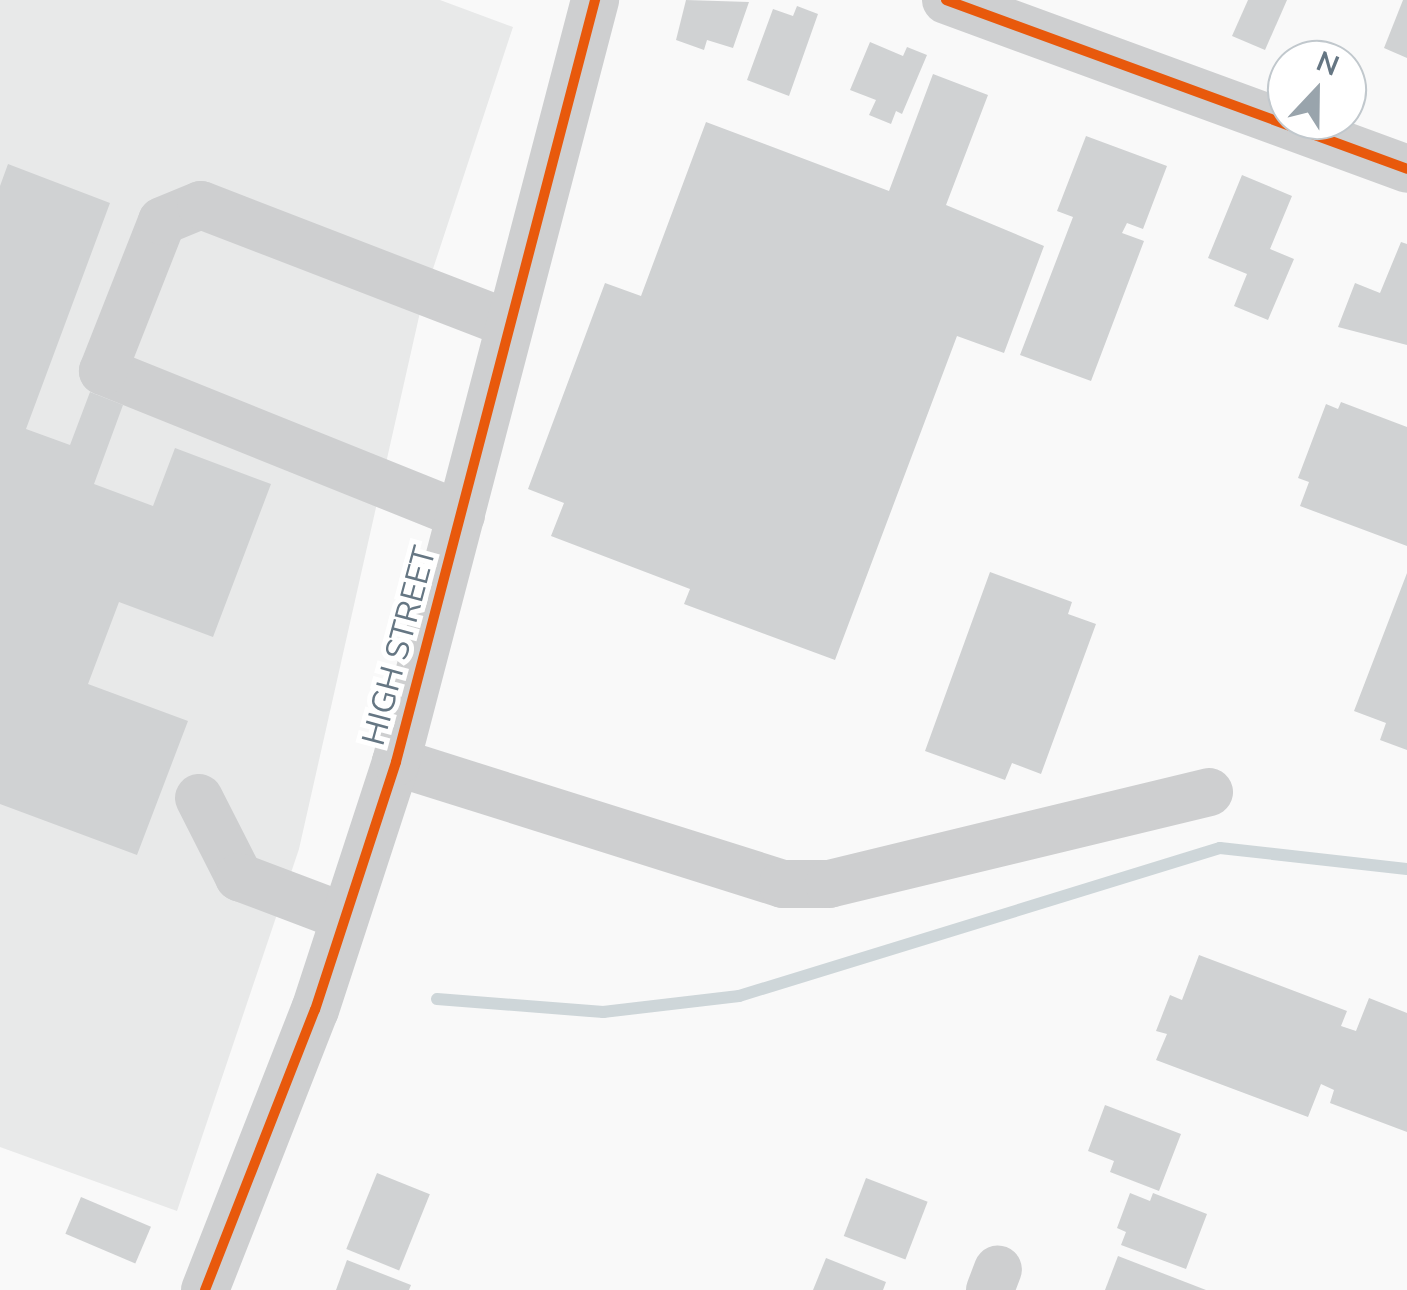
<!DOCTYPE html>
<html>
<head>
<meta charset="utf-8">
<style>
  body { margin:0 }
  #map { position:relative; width:1407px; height:1290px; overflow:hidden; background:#f9f9f9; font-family:"Nunito Sans",sans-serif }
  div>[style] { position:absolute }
  .built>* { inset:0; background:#e8e9e9 }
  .stream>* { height:12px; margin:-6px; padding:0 6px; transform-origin:6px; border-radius:6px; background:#ced6d9 }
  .building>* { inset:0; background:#d0d2d3; transform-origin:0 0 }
  .minor>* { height:48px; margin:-24px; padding:0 24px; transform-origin:24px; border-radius:24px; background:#cecfd0 }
  .cycleway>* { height:10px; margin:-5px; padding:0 5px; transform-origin:5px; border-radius:5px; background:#e8590c }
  span { translate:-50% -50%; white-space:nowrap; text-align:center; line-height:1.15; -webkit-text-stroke:10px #fff; paint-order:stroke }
  .street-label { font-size:32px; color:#657683 }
  .north { position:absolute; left:1267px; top:40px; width:100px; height:100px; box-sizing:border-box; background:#fff; border:2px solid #c1c8cd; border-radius:50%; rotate:22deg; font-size:28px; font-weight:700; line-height:40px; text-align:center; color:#657683 }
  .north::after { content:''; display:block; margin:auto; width:35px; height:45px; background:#99a4ac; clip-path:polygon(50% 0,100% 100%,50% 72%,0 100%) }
</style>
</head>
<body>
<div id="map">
  <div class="built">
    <i style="clip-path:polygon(0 0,440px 0,513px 27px,423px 299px,299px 849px,177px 1211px,0 1147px)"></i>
  </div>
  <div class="stream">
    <i style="left:437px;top:999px;width:167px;rotate:4.5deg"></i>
    <i style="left:603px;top:1012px;width:137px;rotate:-6.7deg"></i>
    <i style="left:739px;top:996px;width:503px;rotate:-17.1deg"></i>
    <i style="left:1220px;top:848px;width:188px;rotate:6.4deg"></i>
  </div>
  <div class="building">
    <i style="clip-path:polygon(686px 0,749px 2px,733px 48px,707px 40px,704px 50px,676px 40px)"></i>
    <i style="clip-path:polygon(1248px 0,1287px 0,1265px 50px,1232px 36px)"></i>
    <i style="clip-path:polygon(1403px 0,1407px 0,1407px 58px,1384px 48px)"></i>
    <i style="clip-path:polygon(797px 6px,818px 14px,789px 96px,747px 80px,773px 9px,793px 16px)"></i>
    <i style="clip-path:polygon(870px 42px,903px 56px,907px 47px,927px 55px,902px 114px,896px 111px,891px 124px,869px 115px,876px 100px,850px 90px)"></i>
    <i style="clip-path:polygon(933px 74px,988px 95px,946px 205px,1044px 246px,1004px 353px,957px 336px,835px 660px,684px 604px,690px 589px,551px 536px,564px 503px,528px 489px,605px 283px,641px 296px,706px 122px,889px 191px)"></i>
    <i style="clip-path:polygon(1086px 136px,1167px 166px,1143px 229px,1127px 223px,1122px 233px,1144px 241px,1091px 381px,1020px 355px,1073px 217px,1057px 211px)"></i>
    <i style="clip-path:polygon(8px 164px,110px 203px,26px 429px,70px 445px,90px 392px,123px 405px,94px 484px,153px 506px,175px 448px,271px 484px,213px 637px,119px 602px,88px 684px,188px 721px,137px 855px,0 804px,0 186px)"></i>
    <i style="clip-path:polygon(1242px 175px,1292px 196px,1270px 249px,1294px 259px,1268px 320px,1234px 306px,1247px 274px,1208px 258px)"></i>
    <i style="clip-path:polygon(1401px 242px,1407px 244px,1407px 345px,1338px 327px,1355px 283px,1380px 293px)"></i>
    <i style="clip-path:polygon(1341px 402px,1407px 427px,1407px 546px,1300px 506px,1309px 482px,1298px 478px,1326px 404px,1338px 409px)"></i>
    <i style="clip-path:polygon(990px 572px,1072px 602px,1068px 614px,1096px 624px,1041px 774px,1012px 763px,1005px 780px,925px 751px)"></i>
    <i style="clip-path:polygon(1407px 573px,1407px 750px,1380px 740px,1386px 723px,1354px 711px)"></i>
    <i style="clip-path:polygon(1199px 955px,1347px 1011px,1341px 1026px,1356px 1031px,1369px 998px,1407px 1013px,1407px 1132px,1330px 1103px,1334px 1090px,1321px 1084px,1308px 1117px,1156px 1060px,1167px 1034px,1156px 1031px,1170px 995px,1182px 1000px)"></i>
    <i style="clip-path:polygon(1105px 1105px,1181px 1134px,1159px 1191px,1110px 1172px,1114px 1161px,1088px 1151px)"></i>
    <i style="left:377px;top:1173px;width:57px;height:82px;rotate:22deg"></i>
    <i style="left:866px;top:1178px;width:66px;height:62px;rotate:21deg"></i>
    <i style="clip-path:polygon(1130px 1193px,1150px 1201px,1153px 1193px,1207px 1214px,1186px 1269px,1121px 1245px,1126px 1232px,1117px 1228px)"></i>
    <i style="left:81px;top:1197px;width:76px;height:40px;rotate:23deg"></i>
    <i style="clip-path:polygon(1118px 1256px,1206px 1290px,1105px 1290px)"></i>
    <i style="clip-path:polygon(826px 1258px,886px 1282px,883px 1290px,813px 1290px)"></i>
    <i style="clip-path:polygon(347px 1260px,411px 1285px,409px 1290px,336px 1290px)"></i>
  </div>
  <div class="minor">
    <i style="left:946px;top:0;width:491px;rotate:20.1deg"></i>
    <i style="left:461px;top:515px;width:386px;rotate:-158.1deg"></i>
    <i style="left:103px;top:371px;width:161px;rotate:-68.5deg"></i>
    <i style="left:162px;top:221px;width:42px;rotate:-22.3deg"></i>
    <i style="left:201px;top:205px;width:331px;rotate:21.1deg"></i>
    <i style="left:396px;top:762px;width:406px;rotate:17.5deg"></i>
    <i style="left:783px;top:884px;width:46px"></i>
    <i style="left:829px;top:884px;width:391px;rotate:-13.6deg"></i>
    <i style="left:199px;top:798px;width:89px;rotate:63.1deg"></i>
    <i style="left:239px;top:877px;width:113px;rotate:20.7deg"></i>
    <i style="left:205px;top:1290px;width:301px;rotate:-68.6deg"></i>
    <i style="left:315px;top:1010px;width:261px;rotate:-71.9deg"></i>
    <i style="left:396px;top:762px;width:788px;rotate:-75.36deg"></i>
    <i style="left:990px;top:1290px;width:22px;rotate:-69deg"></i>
  </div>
  <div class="cycleway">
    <i style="left:946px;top:0;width:491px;rotate:20.1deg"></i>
    <i style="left:205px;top:1290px;width:301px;rotate:-68.6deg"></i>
    <i style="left:315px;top:1010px;width:261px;rotate:-71.9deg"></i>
    <i style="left:396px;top:762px;width:788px;rotate:-75.36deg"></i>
  </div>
  <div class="street-label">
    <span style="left:400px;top:646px;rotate:-75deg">HIGH STREET</span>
  </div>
  <div class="north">N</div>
</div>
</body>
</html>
